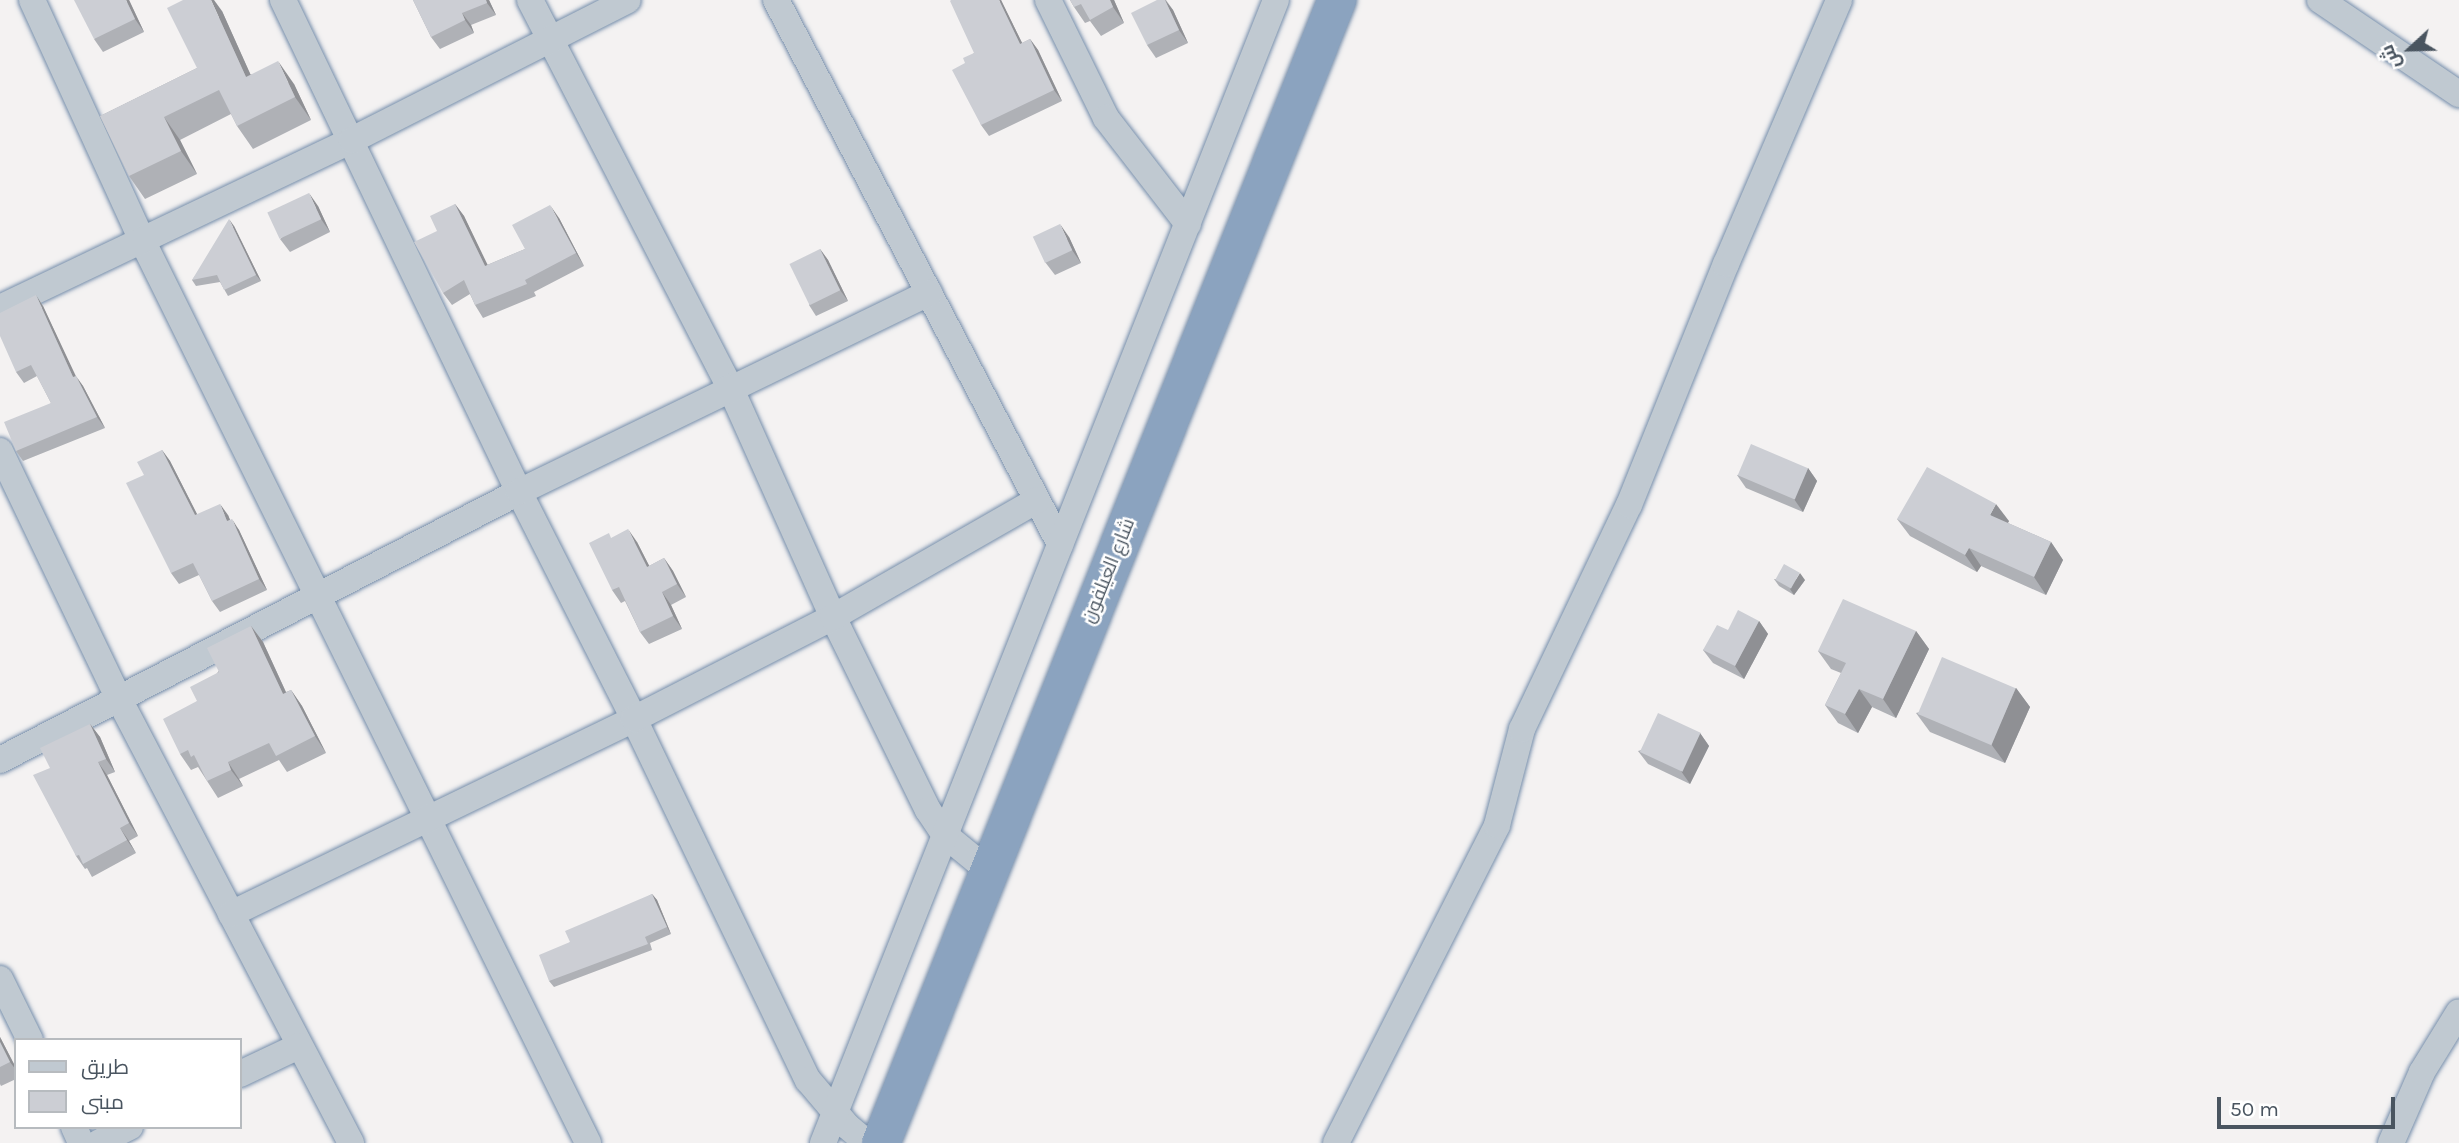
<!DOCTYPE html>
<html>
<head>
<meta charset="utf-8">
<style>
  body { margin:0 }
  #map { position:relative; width:2459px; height:1143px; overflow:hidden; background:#f4f2f2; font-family:Karla,Cairo,sans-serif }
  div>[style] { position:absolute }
  .roads { filter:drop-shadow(0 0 2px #768eab) drop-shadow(0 0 2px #768eab) }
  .minor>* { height:26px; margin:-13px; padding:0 13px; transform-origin:13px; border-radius:13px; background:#c0c9d1 }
  .highway>* { height:38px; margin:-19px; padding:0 19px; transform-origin:19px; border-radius:19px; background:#8ba3bf }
  .wall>* { inset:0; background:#afb1b6 }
  .shaded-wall>* { inset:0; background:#8f9094 }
  .building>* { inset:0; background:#ccced4; transform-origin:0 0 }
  span { translate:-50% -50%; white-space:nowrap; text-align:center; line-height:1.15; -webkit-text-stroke:5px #fff; paint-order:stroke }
  .street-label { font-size:19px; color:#4a5560 }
  .legend { position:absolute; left:14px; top:1038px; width:228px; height:91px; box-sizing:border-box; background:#fff; border:2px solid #b7bbbf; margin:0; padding:9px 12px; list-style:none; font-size:21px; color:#4a5560 }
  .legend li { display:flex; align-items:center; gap:14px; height:35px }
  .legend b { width:35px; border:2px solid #b7bbbf }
  .north { position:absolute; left:2375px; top:14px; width:70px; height:70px; -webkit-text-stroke:5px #fff; paint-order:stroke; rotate:248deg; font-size:19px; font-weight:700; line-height:28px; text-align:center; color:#4a5560 }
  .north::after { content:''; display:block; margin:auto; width:24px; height:32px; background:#4a5560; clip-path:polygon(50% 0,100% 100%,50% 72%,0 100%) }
  .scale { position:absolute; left:2217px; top:1097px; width:178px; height:32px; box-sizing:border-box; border:4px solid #4a5560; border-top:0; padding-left:9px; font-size:21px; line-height:24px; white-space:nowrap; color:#4a5560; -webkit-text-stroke:5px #fff; paint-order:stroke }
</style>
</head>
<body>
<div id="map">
  <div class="roads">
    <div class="minor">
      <i style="left:32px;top:0;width:264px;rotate:65.4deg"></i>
      <i style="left:142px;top:240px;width:1007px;rotate:63.71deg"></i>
      <i style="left:283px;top:0;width:546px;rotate:64.37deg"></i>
      <i style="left:519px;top:492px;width:254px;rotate:63.1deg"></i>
      <i style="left:634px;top:719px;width:401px;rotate:64.3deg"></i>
      <i style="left:808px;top:1080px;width:60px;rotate:49.7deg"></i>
      <i style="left:847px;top:1126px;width:26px;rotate:40deg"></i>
      <i style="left:530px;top:0;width:436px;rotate:62.7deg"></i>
      <i style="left:730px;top:387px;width:252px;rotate:65.9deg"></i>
      <i style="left:833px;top:617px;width:215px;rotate:63.8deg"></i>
      <i style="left:928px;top:810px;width:30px;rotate:56deg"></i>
      <i style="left:945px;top:835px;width:58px;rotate:39.4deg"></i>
      <i style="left:776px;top:0;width:614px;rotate:62.43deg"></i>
      <i style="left:1048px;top:0;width:131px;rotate:63.8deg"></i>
      <i style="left:1106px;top:118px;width:134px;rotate:52.3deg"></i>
      <i style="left:2320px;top:0;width:168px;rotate:34.1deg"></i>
      <i style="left:0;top:308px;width:390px;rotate:-25.5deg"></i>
      <i style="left:352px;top:140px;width:309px;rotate:-26.9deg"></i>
      <i style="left:0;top:451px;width:275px;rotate:64.4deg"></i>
      <i style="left:119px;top:699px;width:501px;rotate:62.41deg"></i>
      <i style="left:0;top:760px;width:584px;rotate:-27.31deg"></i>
      <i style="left:519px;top:492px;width:456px;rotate:-25.9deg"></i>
      <i style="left:231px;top:914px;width:448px;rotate:-25.8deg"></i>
      <i style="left:634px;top:719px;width:224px;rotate:-27.1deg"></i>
      <i style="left:833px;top:617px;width:235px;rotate:-29.8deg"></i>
      <i style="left:0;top:979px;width:68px;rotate:63.8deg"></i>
      <i style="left:240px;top:1074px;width:65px;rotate:-25.4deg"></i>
      <i style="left:74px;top:1127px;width:17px;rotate:66deg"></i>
      <i style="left:98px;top:1143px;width:36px;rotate:-27deg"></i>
      <i style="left:823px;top:1143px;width:1229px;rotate:-68.38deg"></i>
      <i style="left:1336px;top:1143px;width:356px;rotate:-63.1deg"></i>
      <i style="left:1497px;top:825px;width:99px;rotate:-75.4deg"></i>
      <i style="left:1522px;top:729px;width:248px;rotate:-64.5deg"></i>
      <i style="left:1629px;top:505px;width:260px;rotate:-68.1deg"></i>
      <i style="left:1726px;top:264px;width:287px;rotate:-66.8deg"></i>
      <i style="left:2391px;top:1143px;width:77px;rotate:-66.4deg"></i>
      <i style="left:2422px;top:1072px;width:70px;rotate:-58.3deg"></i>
    </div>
    <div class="highway">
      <i style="left:881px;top:1143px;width:1231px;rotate:-68.25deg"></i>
    </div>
  </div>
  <div class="wall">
    <i style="clip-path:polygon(129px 0,144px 32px,103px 52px,94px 39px)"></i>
    <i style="clip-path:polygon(413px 0,489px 0,496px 15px,471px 25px,474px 33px,440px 49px,431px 37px)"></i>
    <i style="clip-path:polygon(1001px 0,1022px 43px,1030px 39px,1038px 50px,1062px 101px,989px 136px,981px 125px,965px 63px,974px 53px)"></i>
    <i style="clip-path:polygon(1070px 0,1114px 0,1124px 23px,1101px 36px,1090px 21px,1085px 23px,1074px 7px)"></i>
    <i style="clip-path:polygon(1157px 0,1166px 0,1173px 10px,1188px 43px,1156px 58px,1147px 45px)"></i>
    <i style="clip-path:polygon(222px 11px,250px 74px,294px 84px,311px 120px,253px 149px,237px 126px,231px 114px,180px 140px,197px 174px,145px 199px,129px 176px,100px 116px,197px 68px)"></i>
    <i style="clip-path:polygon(455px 204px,464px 216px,487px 265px,525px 249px,559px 218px,584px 266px,534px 292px,536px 296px,483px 318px,475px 305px,470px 294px,452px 305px,443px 293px,437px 231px)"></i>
    <i style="clip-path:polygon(318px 206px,330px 232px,290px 252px,280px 239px)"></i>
    <i style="clip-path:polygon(234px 226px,261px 281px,228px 296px,220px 282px,196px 286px,192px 280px)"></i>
    <i style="clip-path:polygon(1069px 237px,1081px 263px,1055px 275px,1045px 262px)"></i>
    <i style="clip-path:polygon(820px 249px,828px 260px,848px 301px,816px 316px,809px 305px)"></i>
    <i style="clip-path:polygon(43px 306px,75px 376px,83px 386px,105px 428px,23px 461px,16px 451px,51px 403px,37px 376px,24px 383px,16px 372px)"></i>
    <i style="clip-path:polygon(162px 450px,170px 461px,197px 514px,228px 515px,230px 520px,239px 530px,267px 590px,220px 612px,212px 601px,199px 575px,179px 584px,171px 573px,144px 475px)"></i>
    <i style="clip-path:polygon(1808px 468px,1817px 481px,1803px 512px,1746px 488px,1737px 475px)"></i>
    <i style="clip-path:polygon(1897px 519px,2009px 521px,2008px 523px,2051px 542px,2063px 560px,2046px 595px,1981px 566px,1977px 572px,1910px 536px)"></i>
    <i style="clip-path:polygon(612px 538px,637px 542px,649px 566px,664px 558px,673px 571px,686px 597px,671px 605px,682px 629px,649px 644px,640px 632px,625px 601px,621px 603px,612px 590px)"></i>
    <i style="clip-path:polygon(1774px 579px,1805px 580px,1794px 595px,1779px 586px)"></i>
    <i style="clip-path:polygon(1759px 621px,1768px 634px,1744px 679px,1713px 663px,1703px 650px,1728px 630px)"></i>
    <i style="clip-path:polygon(251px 626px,263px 642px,286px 692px,291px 690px,302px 706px,326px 753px,287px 772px,279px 760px,239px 779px,243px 786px,218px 798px,198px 767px,191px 770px,180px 754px,197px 701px)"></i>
    <i style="clip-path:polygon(1916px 631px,1929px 649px,1896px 718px,1872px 707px,1858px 733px,1838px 723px,1825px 705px,1841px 673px,1831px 669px,1818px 651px)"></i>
    <i style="clip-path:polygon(2016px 688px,2030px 707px,2005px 763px,1930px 732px,1916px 713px)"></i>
    <i style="clip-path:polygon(90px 724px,100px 737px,115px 772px,107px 775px,138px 836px,129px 841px,136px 853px,92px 877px,87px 868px,85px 869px,76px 856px,50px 768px)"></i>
    <i style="clip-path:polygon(1700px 733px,1709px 746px,1690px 784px,1648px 764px,1638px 751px)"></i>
    <i style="clip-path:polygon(652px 894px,657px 900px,671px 934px,650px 943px,652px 950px,554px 987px,549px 981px,570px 942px)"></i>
    <i style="clip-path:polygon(0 1037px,16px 1068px,16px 1079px,1px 1086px,0 1084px)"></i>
  </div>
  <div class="shaded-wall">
    <i style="clip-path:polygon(126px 0,129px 0,144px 32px,135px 19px)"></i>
    <i style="clip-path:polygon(211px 0,214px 0,222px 11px,262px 100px,246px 77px)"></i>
    <i style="clip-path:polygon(486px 0,489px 0,496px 15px,487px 3px)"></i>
    <i style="clip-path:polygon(999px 0,1001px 0,1028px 55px,1020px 44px)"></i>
    <i style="clip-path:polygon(1110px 0,1114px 0,1124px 23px,1113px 7px)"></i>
    <i style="clip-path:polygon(1165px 0,1173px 10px,1188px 43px,1179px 30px)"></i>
    <i style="clip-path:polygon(462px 13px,471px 25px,474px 33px,465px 20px)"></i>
    <i style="clip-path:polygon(1030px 39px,1038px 50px,1062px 101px,1054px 90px)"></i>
    <i style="clip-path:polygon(278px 61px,294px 84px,311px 120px,295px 97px)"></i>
    <i style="clip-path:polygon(164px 117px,180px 140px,197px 174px,181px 151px)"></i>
    <i style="clip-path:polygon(309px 193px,318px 206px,330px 232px,321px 219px)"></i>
    <i style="clip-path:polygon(455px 204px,464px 216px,494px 278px,485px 266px)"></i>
    <i style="clip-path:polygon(550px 205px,559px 218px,584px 266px,576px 253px)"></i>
    <i style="clip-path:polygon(229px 219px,234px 226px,261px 281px,256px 275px)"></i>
    <i style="clip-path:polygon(1060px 224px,1069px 237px,1081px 263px,1072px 250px)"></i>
    <i style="clip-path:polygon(820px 249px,828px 260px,848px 301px,840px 290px)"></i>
    <i style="clip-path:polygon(36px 295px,43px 306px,81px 387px,73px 377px)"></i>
    <i style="clip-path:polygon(76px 376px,83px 386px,105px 428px,97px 417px)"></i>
    <i style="clip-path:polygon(162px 450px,170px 461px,203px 526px,195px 515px)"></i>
    <i style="clip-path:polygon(1808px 468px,1817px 481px,1803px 512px,1794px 499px)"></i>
    <i style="clip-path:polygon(220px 504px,228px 515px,235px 532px,227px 521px)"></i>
    <i style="clip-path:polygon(1996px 504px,2009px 521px,2002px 532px,1990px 515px)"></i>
    <i style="clip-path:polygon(232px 519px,239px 530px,267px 590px,259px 579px)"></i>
    <i style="clip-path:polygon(628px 529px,637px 542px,656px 579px,647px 567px)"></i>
    <i style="clip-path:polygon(2051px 542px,2063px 560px,2046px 595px,2034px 577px)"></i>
    <i style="clip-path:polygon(1969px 548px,1981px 566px,1977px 572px,1965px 555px)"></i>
    <i style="clip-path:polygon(664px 558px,673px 571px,686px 597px,677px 584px)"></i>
    <i style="clip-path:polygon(1800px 573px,1805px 580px,1794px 595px,1790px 589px)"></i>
    <i style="clip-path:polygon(662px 592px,671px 605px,682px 629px,673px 616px)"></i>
    <i style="clip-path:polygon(1759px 621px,1768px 634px,1744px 679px,1735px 666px)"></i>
    <i style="clip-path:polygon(251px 626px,263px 642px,294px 710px,283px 694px)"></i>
    <i style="clip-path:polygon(1916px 631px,1929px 649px,1896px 718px,1883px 699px)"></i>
    <i style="clip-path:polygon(2016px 688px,2030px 707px,2005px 763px,1991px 744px)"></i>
    <i style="clip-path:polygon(1859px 689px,1872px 707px,1858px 733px,1845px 714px)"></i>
    <i style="clip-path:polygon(291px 690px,302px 706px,326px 753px,315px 736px)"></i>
    <i style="clip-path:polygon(90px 724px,100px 737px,115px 772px,106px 759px)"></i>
    <i style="clip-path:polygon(1700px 733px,1709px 746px,1690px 784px,1681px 771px)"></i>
    <i style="clip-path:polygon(98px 762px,107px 775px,138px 836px,129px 823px)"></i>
    <i style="clip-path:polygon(228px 762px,239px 779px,243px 786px,231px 770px)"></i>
    <i style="clip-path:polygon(120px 828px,129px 841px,136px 853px,127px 840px)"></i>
    <i style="clip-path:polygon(652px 894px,657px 900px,671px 934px,667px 927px)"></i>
    <i style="clip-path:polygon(0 1037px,16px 1068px,16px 1070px,10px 1062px,0 1042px)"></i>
  </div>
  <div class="building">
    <i style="clip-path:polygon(74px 0,126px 0,135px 19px,94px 39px)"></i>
    <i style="clip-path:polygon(183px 0,211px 0,246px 77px,278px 61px,295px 97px,237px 126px,219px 90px,164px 117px,181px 151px,129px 176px,100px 116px,197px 68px,167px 8px)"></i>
    <i style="clip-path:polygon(413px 0,486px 0,487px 3px,462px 13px,465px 20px,431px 37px)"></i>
    <i style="clip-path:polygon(951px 0,999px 0,1020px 44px,1030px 39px,1054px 90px,981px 125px,952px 70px,965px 63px,963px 58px,974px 53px,950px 1px)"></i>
    <i style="clip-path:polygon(1070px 0,1110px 0,1113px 7px,1090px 20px,1081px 4px,1074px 7px)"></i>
    <i style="clip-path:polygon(1157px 0,1165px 0,1179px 30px,1147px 45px,1131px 13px)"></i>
    <i style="left:309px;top:193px;width:29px;height:46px;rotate:65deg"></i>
    <i style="clip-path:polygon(455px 204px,485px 266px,525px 249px,512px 225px,550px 205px,576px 253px,525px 280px,527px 284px,475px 305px,464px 280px,443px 293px,414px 242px,437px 231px,430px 216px)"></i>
    <i style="clip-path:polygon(229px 219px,256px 275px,224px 290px,217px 275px,192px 280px)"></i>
    <i style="left:1060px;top:224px;width:29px;height:30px;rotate:65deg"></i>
    <i style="left:820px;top:249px;width:46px;height:34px;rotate:64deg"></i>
    <i style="clip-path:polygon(36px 295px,73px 377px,76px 376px,97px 417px,16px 451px,4px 422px,51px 403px,31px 365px,16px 372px,0 336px,0 313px)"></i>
    <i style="left:1751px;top:444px;width:62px;height:34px;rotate:23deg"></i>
    <i style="clip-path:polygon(162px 450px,195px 515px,220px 504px,227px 521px,232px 519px,259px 579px,212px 601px,193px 563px,171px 573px,126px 483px,144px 475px,137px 462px)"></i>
    <i style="clip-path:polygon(1927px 467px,1996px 504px,1990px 515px,2051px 542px,2034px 577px,1969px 548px,1965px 555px,1897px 519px)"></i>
    <i style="clip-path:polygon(628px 529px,647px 567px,664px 558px,677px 584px,662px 592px,673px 616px,640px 632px,619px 587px,612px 590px,589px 543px,609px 533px,611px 538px)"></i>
    <i style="left:1784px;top:564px;width:18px;height:18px;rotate:29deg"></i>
    <i style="clip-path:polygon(1843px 599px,1916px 631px,1883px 699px,1859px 689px,1845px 714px,1825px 705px,1846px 663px,1818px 651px)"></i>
    <i style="clip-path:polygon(1738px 610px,1759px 621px,1735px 666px,1703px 650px,1717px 625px,1728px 630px)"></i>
    <i style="clip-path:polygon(251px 626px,283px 694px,291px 690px,315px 736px,276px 756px,269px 743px,228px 762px,231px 770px,207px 781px,194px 755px,191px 757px,188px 750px,180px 754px,163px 719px,197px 701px,190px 687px,219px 672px,207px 648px)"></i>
    <i style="left:1942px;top:657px;width:80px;height:62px;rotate:23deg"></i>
    <i style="left:1658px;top:713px;width:47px;height:43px;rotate:25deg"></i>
    <i style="clip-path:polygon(90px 724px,106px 759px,98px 762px,129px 823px,120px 828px,127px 840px,83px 864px,79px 855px,76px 856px,33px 775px,50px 768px,40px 748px)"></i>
    <i style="clip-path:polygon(652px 894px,667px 927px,645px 937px,648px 944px,549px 981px,539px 955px,570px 942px,565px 931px)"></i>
    <i style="clip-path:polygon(0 1042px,10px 1062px,0 1067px)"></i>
  </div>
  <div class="street-label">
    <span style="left:1109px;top:571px;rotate:-68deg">شارع العيلفون</span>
  </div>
  <ul class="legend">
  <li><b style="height:9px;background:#c0c9d1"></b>طريق</li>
  <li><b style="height:19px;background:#ccced4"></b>مبنى</li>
  </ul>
  <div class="north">ش</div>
  <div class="scale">50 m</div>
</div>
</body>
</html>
